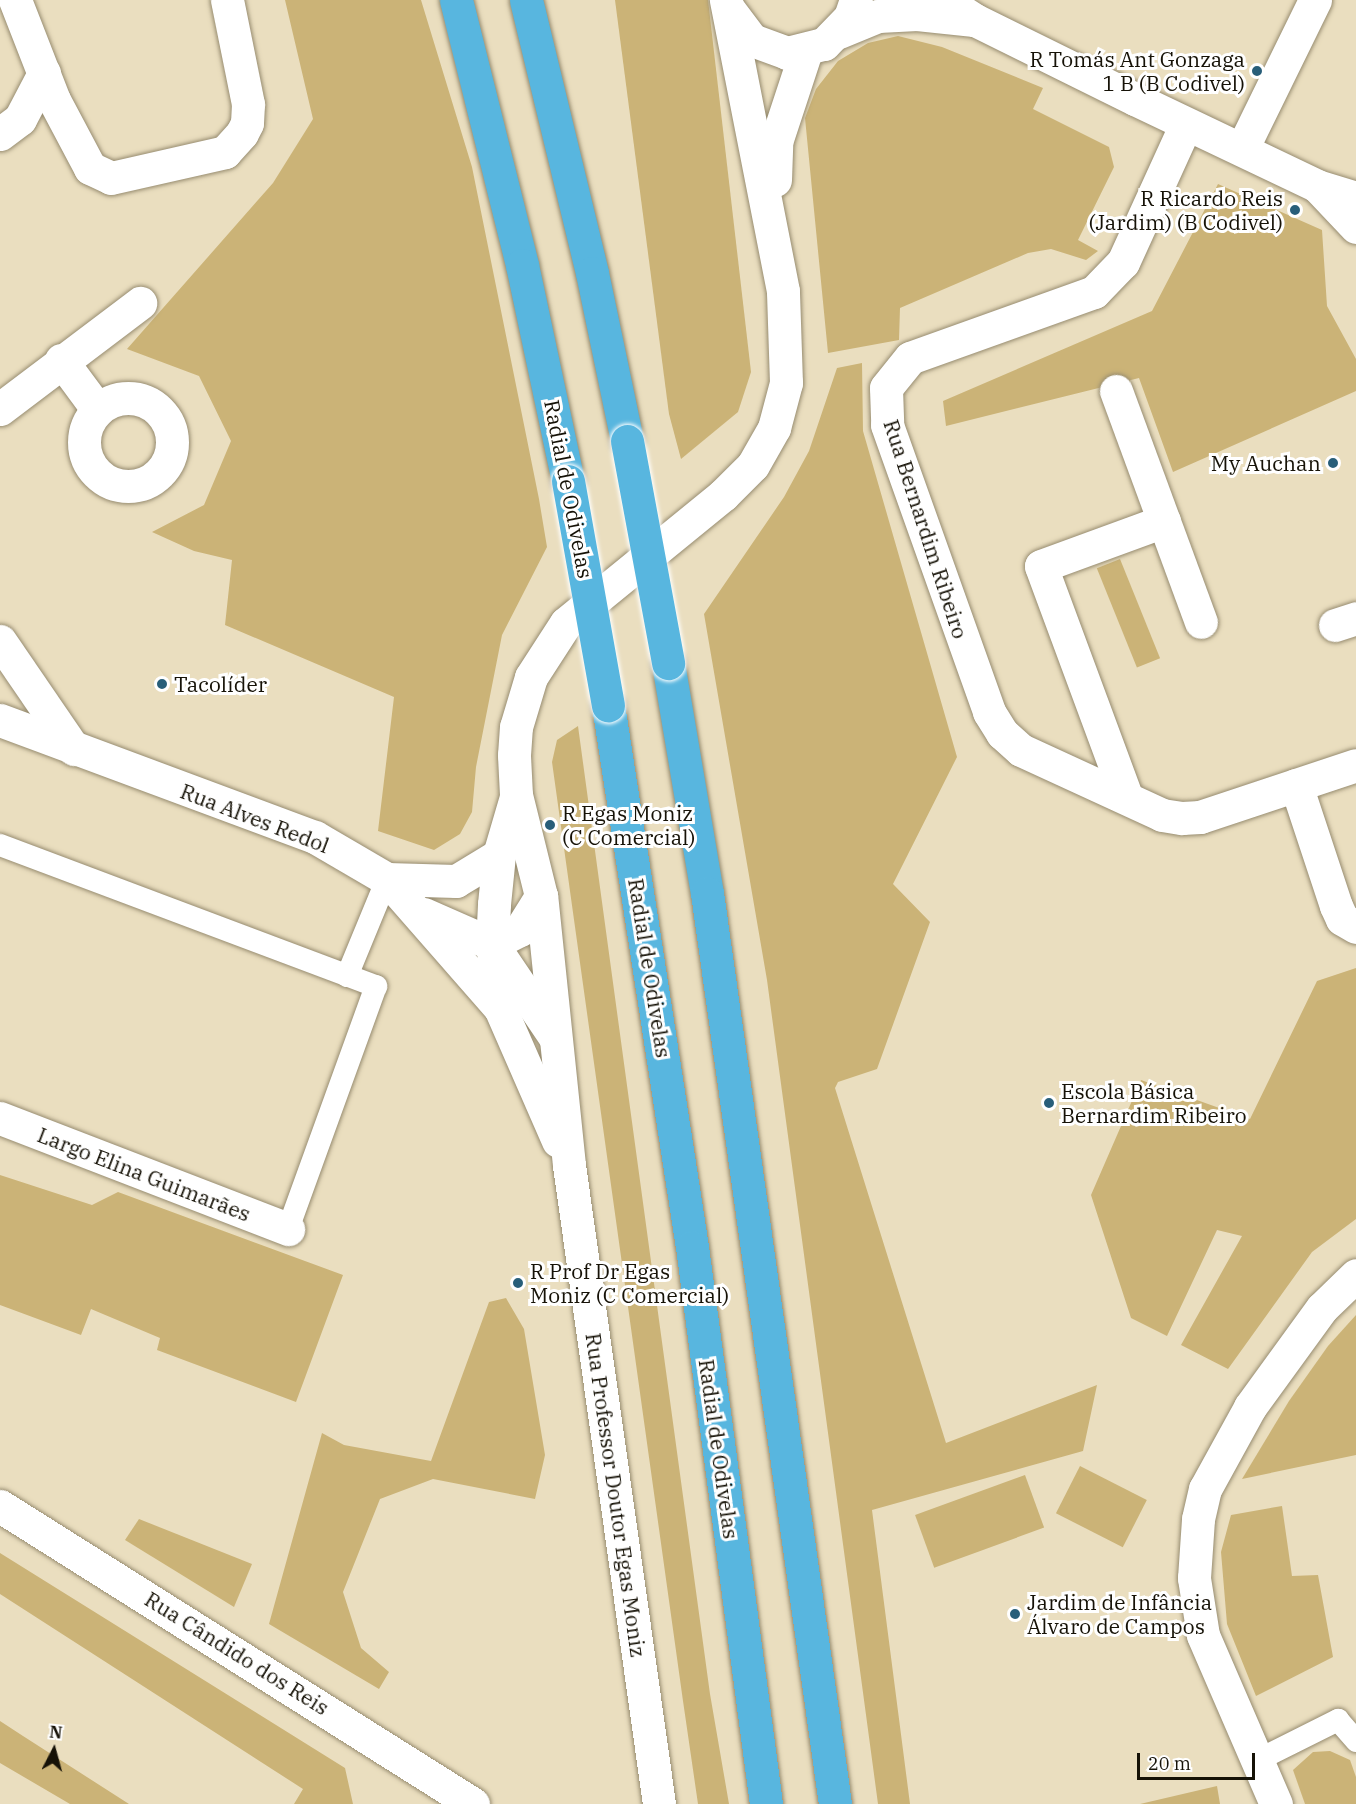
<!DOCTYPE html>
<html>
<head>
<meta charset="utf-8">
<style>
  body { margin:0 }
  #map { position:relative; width:1356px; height:1804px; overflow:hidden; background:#eadebf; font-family:"IBM Plex Serif",serif }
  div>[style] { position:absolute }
  .green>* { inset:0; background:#cbb377; transform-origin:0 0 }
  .roads { filter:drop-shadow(0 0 2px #978c70) drop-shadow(0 0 2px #978c70) }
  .service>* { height:22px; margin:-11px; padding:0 11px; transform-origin:11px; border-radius:11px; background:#fff }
  .minor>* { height:33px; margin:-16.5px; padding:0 16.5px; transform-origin:16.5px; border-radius:16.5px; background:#fff }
  .minor>.ring { margin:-16.5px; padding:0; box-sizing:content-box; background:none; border:33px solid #fff; border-radius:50% }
  .trunk>* { height:33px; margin:-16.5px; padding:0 16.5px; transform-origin:16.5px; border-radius:16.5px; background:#58b6df }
  .bridges { filter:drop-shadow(0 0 2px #fff) drop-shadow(0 0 2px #fff) }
  .trunk-bridge>* { height:33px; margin:-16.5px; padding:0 16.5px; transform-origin:16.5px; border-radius:16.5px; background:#58b6df }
  .dots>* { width:16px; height:16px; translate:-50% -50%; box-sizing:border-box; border:3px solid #fff; border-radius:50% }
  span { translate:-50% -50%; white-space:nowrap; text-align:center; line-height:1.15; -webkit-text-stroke:6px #fff; paint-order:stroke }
  .poi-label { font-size:21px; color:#161207 }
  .right { translate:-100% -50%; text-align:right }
  .left { translate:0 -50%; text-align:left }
  .street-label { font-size:21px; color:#161207 }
  .north { position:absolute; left:24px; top:1720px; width:60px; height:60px; -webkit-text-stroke:4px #fff; paint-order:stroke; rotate:6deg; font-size:16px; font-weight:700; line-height:24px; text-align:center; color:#161207 }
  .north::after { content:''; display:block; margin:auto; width:21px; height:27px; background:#161207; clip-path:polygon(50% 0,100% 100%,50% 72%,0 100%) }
  .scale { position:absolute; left:1137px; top:1753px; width:118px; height:27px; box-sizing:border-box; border:3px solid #161207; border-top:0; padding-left:8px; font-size:18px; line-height:21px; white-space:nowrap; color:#161207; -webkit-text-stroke:4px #fff; paint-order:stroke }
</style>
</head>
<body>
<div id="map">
  <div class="green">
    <i style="clip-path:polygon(285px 0,421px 0,472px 167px,539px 499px,547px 547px,502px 635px,476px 767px,472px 812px,460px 834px,434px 850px,378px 831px,394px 697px,225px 625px,232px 560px,194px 551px,152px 532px,204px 505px,231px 441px,199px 376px,127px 349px,273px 183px,313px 119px)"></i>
    <i style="clip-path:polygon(615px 0,708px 0,751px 372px,738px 412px,681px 459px,669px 414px)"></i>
    <i style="clip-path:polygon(898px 36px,942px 47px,1043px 88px,1033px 109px,1109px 147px,1114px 167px,1078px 240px,1098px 251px,1086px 260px,1051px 249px,1028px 253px,900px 308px,899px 340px,828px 353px,805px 118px,816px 89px,838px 61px,868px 43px)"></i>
    <i style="clip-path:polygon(1218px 184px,1322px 230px,1327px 306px,1356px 359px,1356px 391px,1173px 472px,1139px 378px,946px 426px,943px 401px,1152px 311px)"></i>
    <i style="clip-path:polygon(862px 363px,863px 431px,957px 757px,893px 884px,930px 922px,877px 1069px,838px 1082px,835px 1088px,946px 1443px,1097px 1385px,1083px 1451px,872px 1510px,910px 1804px,878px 1804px,767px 980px,704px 614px,784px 497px,809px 451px,837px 368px)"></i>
    <i style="left:1120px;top:559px;width:107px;height:25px;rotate:68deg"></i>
    <i style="clip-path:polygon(578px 726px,710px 1694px,729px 1804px,698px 1804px,683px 1701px,552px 762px,557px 740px)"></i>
    <i style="clip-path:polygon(1356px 968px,1356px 1219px,1312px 1252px,1228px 1369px,1181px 1345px,1242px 1236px,1217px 1230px,1167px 1336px,1131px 1318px,1091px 1195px,1141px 1080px,1250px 1119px,1317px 981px)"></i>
    <i style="clip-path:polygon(0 1175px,92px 1205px,118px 1192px,343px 1275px,296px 1402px,157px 1350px,160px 1338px,91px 1309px,81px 1335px,0 1305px)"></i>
    <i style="clip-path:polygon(506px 1298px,524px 1329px,545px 1455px,535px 1499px,433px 1479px,380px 1499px,343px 1592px,361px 1648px,389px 1672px,379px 1689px,269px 1624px,322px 1433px,344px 1445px,431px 1461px,489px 1302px)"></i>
    <i style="clip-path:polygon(1356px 1315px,1356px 1455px,1242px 1479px,1289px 1401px,1328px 1346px)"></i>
    <i style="left:1080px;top:1466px;width:75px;height:53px;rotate:27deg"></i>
    <i style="left:1025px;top:1475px;width:56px;height:117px;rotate:70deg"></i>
    <i style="clip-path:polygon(1282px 1506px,1292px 1576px,1318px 1575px,1333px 1657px,1256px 1696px,1227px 1624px,1221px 1552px,1231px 1515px)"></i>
    <i style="clip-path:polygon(139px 1519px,252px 1564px,234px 1607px,125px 1540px)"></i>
    <i style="clip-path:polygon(0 1553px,345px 1768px,353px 1804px,294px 1804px,303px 1789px,0 1594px)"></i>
    <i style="clip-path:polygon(0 1721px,23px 1736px,129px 1804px,70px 1804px,0 1763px)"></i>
    <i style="clip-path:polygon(1330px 1751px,1350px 1760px,1356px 1777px,1356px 1804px,1305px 1804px,1293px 1770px,1313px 1752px)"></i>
    <i style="clip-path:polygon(1217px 1786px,1220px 1804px,1140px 1804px)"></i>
  </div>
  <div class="roads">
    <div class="service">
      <i style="left:0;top:845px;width:402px;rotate:20.6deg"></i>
      <i style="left:376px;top:986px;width:258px;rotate:109.9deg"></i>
      <i style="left:347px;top:976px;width:105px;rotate:-67.6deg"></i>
      <i style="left:1256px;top:1761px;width:92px;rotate:-26.6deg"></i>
      <i style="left:1338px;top:1720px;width:28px;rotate:49deg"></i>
    </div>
    <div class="minor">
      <i style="left:15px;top:0;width:107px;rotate:68.7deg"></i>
      <i style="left:54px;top:100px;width:77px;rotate:62.1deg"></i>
      <i style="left:90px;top:168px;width:23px;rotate:25deg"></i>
      <i style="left:111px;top:178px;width:117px;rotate:-12.8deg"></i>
      <i style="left:225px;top:152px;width:25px;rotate:-48deg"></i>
      <i style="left:242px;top:133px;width:11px;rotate:-63deg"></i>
      <i style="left:247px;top:123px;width:19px;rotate:-87deg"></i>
      <i style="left:248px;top:104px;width:106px;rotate:-101.4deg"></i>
      <i style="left:944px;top:0;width:37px;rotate:33deg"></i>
      <i style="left:975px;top:20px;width:178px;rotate:26.3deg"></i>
      <i style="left:1135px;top:99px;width:202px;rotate:25.5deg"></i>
      <i style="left:1317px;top:186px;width:41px;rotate:17.1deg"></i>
      <i style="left:730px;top:11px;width:36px;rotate:53deg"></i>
      <i style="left:752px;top:40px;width:37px;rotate:20deg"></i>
      <i style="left:787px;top:53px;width:38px;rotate:-14deg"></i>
      <i style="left:824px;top:44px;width:37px;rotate:-46deg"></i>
      <i style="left:850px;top:17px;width:18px;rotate:-71deg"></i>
      <i style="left:839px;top:32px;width:42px;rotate:-22.3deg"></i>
      <i style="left:878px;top:16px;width:39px;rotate:-3deg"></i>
      <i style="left:917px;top:14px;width:55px;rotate:6.2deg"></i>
      <i style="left:1186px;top:124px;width:152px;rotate:114.5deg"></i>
      <i style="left:1123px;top:262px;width:42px;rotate:134deg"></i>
      <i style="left:1094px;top:292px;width:195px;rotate:160.3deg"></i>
      <i style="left:910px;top:358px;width:38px;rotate:129deg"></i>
      <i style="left:886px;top:388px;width:37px;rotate:88deg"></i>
      <i style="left:887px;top:425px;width:305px;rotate:70.4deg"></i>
      <i style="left:989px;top:712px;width:25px;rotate:58deg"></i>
      <i style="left:1002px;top:733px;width:25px;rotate:42deg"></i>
      <i style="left:1021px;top:750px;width:155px;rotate:24.7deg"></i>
      <i style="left:1162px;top:815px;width:20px;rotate:9deg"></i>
      <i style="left:1182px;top:818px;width:18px;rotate:-3deg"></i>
      <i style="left:1200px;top:817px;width:164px;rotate:-18.4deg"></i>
      <i style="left:0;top:134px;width:25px;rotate:-37deg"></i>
      <i style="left:20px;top:119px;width:52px;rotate:-62.4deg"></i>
      <i style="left:1242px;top:149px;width:166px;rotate:-63.9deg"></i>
      <i style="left:775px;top:180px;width:38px;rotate:-88deg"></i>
      <i style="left:776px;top:142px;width:96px;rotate:-71.8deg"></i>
      <i style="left:1318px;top:187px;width:55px;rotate:46.5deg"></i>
      <i style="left:61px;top:360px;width:62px;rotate:53.5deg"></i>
      <i style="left:1116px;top:391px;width:246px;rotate:69.8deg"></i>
      <i class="ring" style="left:84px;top:398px;width:55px;height:55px"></i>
      <i style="left:0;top:409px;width:176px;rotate:-37.1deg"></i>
      <i style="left:1335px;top:625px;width:22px;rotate:-18deg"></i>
      <i style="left:0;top:641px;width:131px;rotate:55.6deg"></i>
      <i style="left:0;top:720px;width:336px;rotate:20.4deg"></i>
      <i style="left:315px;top:837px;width:83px;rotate:30.3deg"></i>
      <i style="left:387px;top:879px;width:171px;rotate:48.8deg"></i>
      <i style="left:500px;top:1008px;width:145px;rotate:66.4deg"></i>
      <i style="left:1296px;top:785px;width:127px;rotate:71.7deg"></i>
      <i style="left:1336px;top:906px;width:14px;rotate:65deg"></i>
      <i style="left:1342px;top:919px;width:16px;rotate:30deg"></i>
      <i style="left:1126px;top:796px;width:245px;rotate:-110.3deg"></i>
      <i style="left:1041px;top:566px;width:131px;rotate:-20.1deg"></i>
      <i style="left:387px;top:879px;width:69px;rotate:1.7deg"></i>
      <i style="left:456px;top:881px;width:50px;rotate:-31.2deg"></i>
      <i style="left:424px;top:914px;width:74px;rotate:23.8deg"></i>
      <i style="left:492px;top:944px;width:111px;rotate:56deg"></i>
      <i style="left:492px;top:944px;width:31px;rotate:-27deg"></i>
      <i style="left:520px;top:930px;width:40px;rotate:-58deg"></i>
      <i style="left:500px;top:1008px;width:64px;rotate:-97.1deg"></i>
      <i style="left:492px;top:944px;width:40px;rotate:-87.1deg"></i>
      <i style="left:494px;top:904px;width:49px;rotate:-84.2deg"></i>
      <i style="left:499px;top:855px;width:60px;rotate:-73.7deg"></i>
      <i style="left:0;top:1118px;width:309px;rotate:21.1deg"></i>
      <i style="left:0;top:1506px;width:559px;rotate:32.21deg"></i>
      <i style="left:659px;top:1804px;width:645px;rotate:-98.02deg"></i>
      <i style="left:569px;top:1165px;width:270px;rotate:-95.9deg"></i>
      <i style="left:541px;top:896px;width:104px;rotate:-103.9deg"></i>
      <i style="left:516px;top:795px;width:40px;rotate:-92.9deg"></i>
      <i style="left:514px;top:755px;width:28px;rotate:-86deg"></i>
      <i style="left:516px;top:727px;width:52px;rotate:-73.3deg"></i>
      <i style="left:531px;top:677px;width:64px;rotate:-57.1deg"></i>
      <i style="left:566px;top:623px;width:203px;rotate:-39.2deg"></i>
      <i style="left:723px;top:495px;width:42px;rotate:-45deg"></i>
      <i style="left:753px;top:465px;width:43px;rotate:-60.4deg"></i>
      <i style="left:774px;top:428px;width:47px;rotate:-75.1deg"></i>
      <i style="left:786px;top:383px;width:92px;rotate:-91.9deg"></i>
      <i style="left:783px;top:291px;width:297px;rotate:-101.1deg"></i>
      <i style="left:1276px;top:1804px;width:184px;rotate:-113.4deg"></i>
      <i style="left:1203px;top:1635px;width:58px;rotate:-99deg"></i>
      <i style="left:1194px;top:1578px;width:59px;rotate:-86.1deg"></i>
      <i style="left:1198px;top:1519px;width:31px;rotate:-77deg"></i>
      <i style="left:1205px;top:1489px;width:94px;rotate:-61.2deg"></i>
      <i style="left:1250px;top:1407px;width:122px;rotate:-54deg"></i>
      <i style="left:1322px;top:1308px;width:47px;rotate:-44.1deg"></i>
    </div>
    <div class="trunk">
      <i style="left:456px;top:0;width:273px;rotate:76deg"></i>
      <i style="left:522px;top:265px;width:221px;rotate:78deg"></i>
      <i style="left:526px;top:0;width:281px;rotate:76.4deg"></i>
      <i style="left:592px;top:273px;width:172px;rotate:78.2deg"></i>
      <i style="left:668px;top:663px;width:233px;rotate:80.4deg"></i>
      <i style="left:707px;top:893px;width:920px;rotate:82deg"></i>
      <i style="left:608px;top:705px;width:548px;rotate:81.19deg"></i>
      <i style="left:692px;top:1247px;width:562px;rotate:82.43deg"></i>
    </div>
  </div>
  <div class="bridges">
    <div class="trunk-bridge">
      <i style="left:627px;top:441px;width:226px;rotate:79.5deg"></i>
      <i style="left:568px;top:481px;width:228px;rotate:79.9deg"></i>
    </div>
  </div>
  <div class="dots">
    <i style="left:1257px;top:71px;background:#285e79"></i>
    <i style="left:1295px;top:210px;background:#285e79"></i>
    <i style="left:1333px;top:463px;background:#285e79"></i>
    <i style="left:162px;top:684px;background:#285e79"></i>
    <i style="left:550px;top:825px;background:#285e79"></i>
    <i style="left:1049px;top:1103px;background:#285e79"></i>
    <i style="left:518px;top:1283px;background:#285e79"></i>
    <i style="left:1015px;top:1614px;background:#285e79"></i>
  </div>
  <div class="poi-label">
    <span class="right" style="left:1245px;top:71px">R Tomás Ant Gonzaga<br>1 B (B Codivel)</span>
    <span class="right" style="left:1283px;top:210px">R Ricardo Reis<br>(Jardim) (B Codivel)</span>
    <span class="right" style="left:1321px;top:463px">My Auchan</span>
    <span class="left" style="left:174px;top:684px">Tacolíder</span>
    <span class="left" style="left:562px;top:825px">R Egas Moniz<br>(C Comercial)</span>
    <span class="left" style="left:1061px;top:1103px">Escola Básica<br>Bernardim Ribeiro</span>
    <span class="left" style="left:530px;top:1283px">R Prof Dr Egas<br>Moniz (C Comercial)</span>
    <span class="left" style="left:1027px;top:1614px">Jardim de Infância<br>Álvaro de Campos</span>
  </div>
  <div class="street-label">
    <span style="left:569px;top:489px;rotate:79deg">Radial de Odivelas</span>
    <span style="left:926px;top:529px;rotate:72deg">Rua Bernardim Ribeiro</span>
    <span style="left:255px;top:818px;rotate:21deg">Rua Alves Redol</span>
    <span style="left:650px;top:968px;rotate:81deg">Radial de Odivelas</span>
    <span style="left:144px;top:1174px;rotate:21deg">Largo Elina Guimarães</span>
    <span style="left:719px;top:1449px;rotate:82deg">Radial de Odivelas</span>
    <span style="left:616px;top:1495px;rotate:82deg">Rua Professor Doutor Egas Moniz</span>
    <span style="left:237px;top:1653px;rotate:32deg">Rua Cândido dos Reis</span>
  </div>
  <div class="north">N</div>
  <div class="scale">20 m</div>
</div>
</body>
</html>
